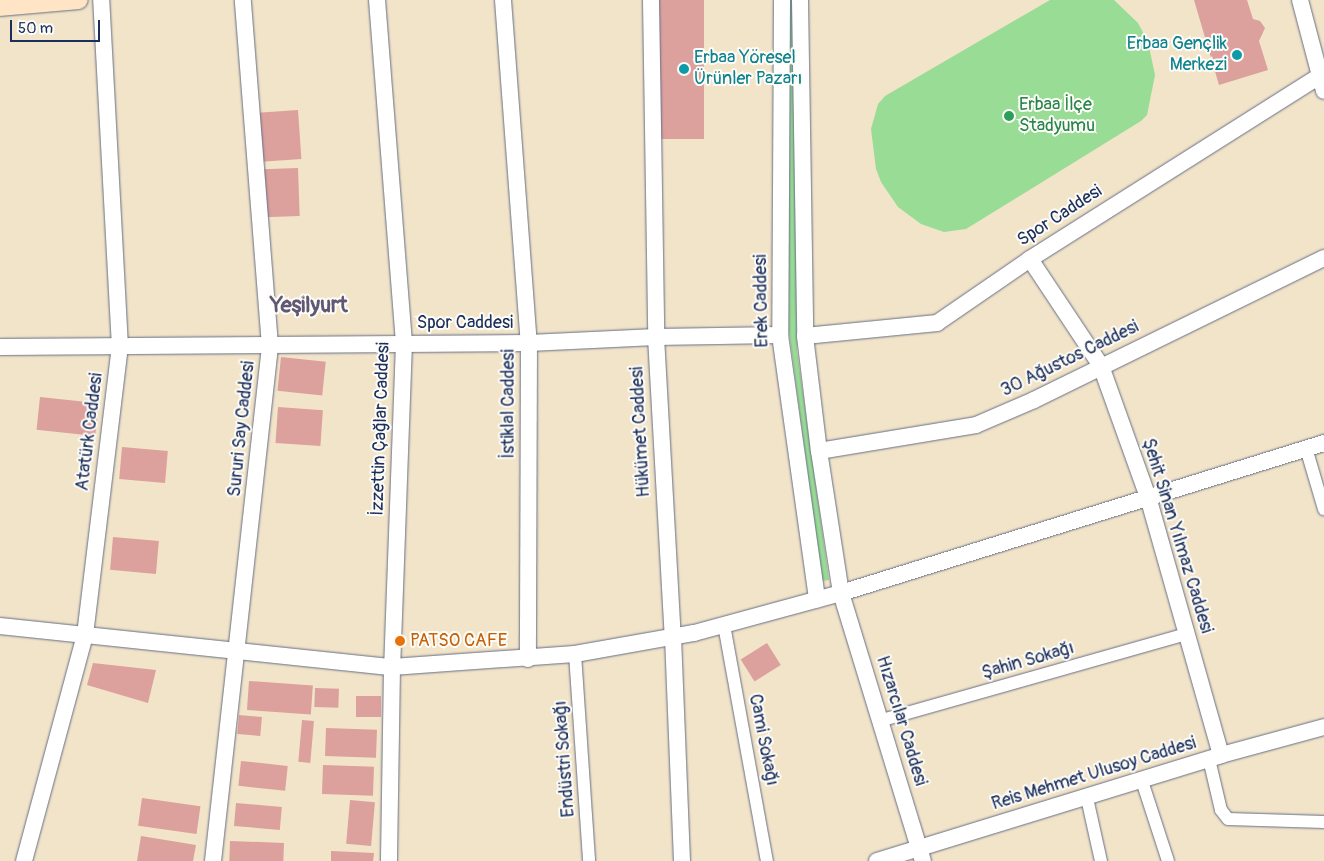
<!DOCTYPE html>
<html>
<head>
<meta charset="utf-8">
<style>
  body { margin:0 }
  #map { position:relative; width:1324px; height:861px; overflow:hidden; background:#f2e4c9; font-family:Pangolin,sans-serif }
  div>[style] { position:absolute }
  .green>* { inset:0; background:#98dc95 }
  .building>* { inset:0; background:#dca09d; transform-origin:0 0 }
  .roads { filter:drop-shadow(0 0 1px #666e83) drop-shadow(0 0 1px #666e83) }
  .minor>* { height:12px; margin:-6px; padding:0 6px; transform-origin:6px; border-radius:6px; background:#fff }
  .tertiary>* { height:16px; margin:-8px; padding:0 8px; transform-origin:8px; border-radius:8px; background:#fff }
  .secondary>* { height:18px; margin:-9px; padding:0 9px; transform-origin:9px; border-radius:9px; background:#ffe4c6 }
  .dots>* { width:14px; height:14px; translate:-50% -50%; box-sizing:border-box; border:2px solid #fdfcf7; border-radius:50% }
  span { translate:-50% -50%; white-space:nowrap; text-align:center; line-height:1.15; -webkit-text-stroke:4px #fdfcf7; paint-order:stroke }
  .culture-label { font-size:18px; color:#0d838f }
  .right { translate:-100% -50%; text-align:right }
  .left { translate:0 -50%; text-align:left }
  .leisure-label { font-size:18px; color:#27864d }
  .street-label { font-size:18px; color:#1b2f5e }
  .food-label { font-size:18px; color:#c56008 }
  .district-label { font-size:22px; color:#5f5774; font-weight:700 }
  .scale { position:absolute; left:10px; top:20px; width:90px; height:22px; box-sizing:border-box; border:2px solid #1b2f5e; border-top:0; padding-left:6px; font-size:15px; line-height:18px; white-space:nowrap; color:#1b2f5e; -webkit-text-stroke:4px #fdfcf7; paint-order:stroke }
</style>
</head>
<body>
<div id="map">
  <div class="green">
    <i style="clip-path:polygon(789px 0,793px 0,795px 65px,797px 351px,829px 580px,822px 581px,789px 331px)"></i>
    <i style="clip-path:polygon(1050px 0,1114px 0,1138px 23px,1148px 42px,1155px 75px,1147px 115px,1141px 121px,966px 229px,944px 232px,921px 224px,898px 207px,881px 182px,876px 169px,871px 129px,878px 104px,885px 96px)"></i>
  </div>
  <div class="building">
    <i style="left:659px;top:0;width:45px;height:139px"></i>
    <i style="clip-path:polygon(1194px 0,1247px 0,1253px 19px,1260px 21px,1265px 28px,1259px 41px,1268px 70px,1219px 85px)"></i>
    <i style="left:298px;top:110px;width:49px;height:40px;rotate:86deg"></i>
    <i style="left:298px;top:168px;width:48px;height:36px;rotate:88deg"></i>
    <i style="left:281px;top:357px;width:45px;height:34px;rotate:6deg"></i>
    <i style="left:40px;top:397px;width:59px;height:33px;rotate:6deg"></i>
    <i style="left:278px;top:407px;width:45px;height:36px;rotate:4deg"></i>
    <i style="left:122px;top:447px;width:46px;height:32px;rotate:5deg"></i>
    <i style="left:113px;top:537px;width:46px;height:33px;rotate:5deg"></i>
    <i style="left:767px;top:643px;width:26px;height:31px;rotate:58deg"></i>
    <i style="clip-path:polygon(93px 663px,156px 670px,148px 703px,87px 685px)"></i>
    <i style="left:249px;top:681px;width:64px;height:29px;rotate:4deg"></i>
    <i style="left:315px;top:688px;width:24px;height:19px;rotate:2deg"></i>
    <i style="left:356px;top:696px;width:25px;height:21px"></i>
    <i style="left:239px;top:715px;width:23px;height:19px;rotate:5deg"></i>
    <i style="left:302px;top:720px;width:12px;height:42px;rotate:5deg"></i>
    <i style="left:326px;top:728px;width:51px;height:28px;rotate:2deg"></i>
    <i style="left:241px;top:761px;width:47px;height:25px;rotate:6deg"></i>
    <i style="left:323px;top:765px;width:51px;height:29px;rotate:2deg"></i>
    <i style="left:142px;top:798px;width:59px;height:28px;rotate:8deg"></i>
    <i style="left:350px;top:800px;width:25px;height:44px;rotate:5deg"></i>
    <i style="left:236px;top:803px;width:46px;height:23px;rotate:5deg"></i>
    <i style="clip-path:polygon(141px 836px,196px 845px,193px 861px,137px 861px)"></i>
    <i style="left:230px;top:841px;width:54px;height:20px;rotate:2deg"></i>
    <i style="clip-path:polygon(331px 851px,374px 853px,373px 861px,331px 861px)"></i>
  </div>
  <div class="roads">
    <div class="minor">
      <i style="left:1306px;top:448px;width:64px;rotate:73.6deg"></i>
      <i style="left:724px;top:625px;width:240px;rotate:79.7deg"></i>
      <i style="left:575px;top:654px;width:207px;rotate:86.1deg"></i>
      <i style="left:879px;top:721px;width:319px;rotate:-15.8deg"></i>
      <i style="left:1209px;top:759px;width:52px;rotate:76.8deg"></i>
      <i style="left:1221px;top:810px;width:11px;rotate:52deg"></i>
      <i style="left:1228px;top:819px;width:96px;rotate:1.8deg"></i>
      <i style="left:1142px;top:781px;width:84px;rotate:72deg"></i>
      <i style="left:1087px;top:798px;width:65px;rotate:77.5deg"></i>
    </div>
    <div class="tertiary">
      <i style="left:377px;top:0;width:344px;rotate:85.5deg"></i>
      <i style="left:404px;top:343px;width:324px;rotate:92.1deg"></i>
      <i style="left:392px;top:667px;width:194px;rotate:90.9deg"></i>
      <i style="left:503px;top:0;width:344px;rotate:85.7deg"></i>
      <i style="left:529px;top:343px;width:316px;rotate:90.2deg"></i>
      <i style="left:651px;top:0;width:337px;rotate:89.1deg"></i>
      <i style="left:656px;top:337px;width:300px;rotate:86.8deg"></i>
      <i style="left:673px;top:637px;width:224px;rotate:87.7deg"></i>
      <i style="left:782px;top:0;width:335px;rotate:90.3deg"></i>
      <i style="left:780px;top:335px;width:267px;rotate:82deg"></i>
      <i style="left:800px;top:0;width:336px;rotate:89.1deg"></i>
      <i style="left:805px;top:336px;width:116px;rotate:83.1deg"></i>
      <i style="left:819px;top:451px;width:144px;rotate:81.2deg"></i>
      <i style="left:841px;top:593px;width:280px;rotate:73deg"></i>
      <i style="left:1300px;top:0;width:94px;rotate:75.2deg"></i>
      <i style="left:1030px;top:259px;width:128px;rotate:56.4deg"></i>
      <i style="left:1101px;top:366px;width:139px;rotate:70.3deg"></i>
      <i style="left:1148px;top:497px;width:268px;rotate:74.2deg"></i>
      <i style="left:805px;top:336px;width:133px;rotate:-5.6deg"></i>
      <i style="left:937px;top:323px;width:113px;rotate:-34.5deg"></i>
      <i style="left:1030px;top:259px;width:343px;rotate:-32.3deg"></i>
      <i style="left:0;top:347px;width:529px;rotate:-0.43deg"></i>
      <i style="left:529px;top:343px;width:127px;rotate:-2.7deg"></i>
      <i style="left:656px;top:337px;width:124px;rotate:-0.9deg"></i>
      <i style="left:819px;top:451px;width:159px;rotate:-9.4deg"></i>
      <i style="left:976px;top:425px;width:63px;rotate:-23.3deg"></i>
      <i style="left:1034px;top:400px;width:323px;rotate:-26.1deg"></i>
      <i style="left:0;top:626px;width:394px;rotate:6deg"></i>
      <i style="left:392px;top:667px;width:183px;rotate:-4.1deg"></i>
      <i style="left:575px;top:654px;width:121px;rotate:-10deg"></i>
      <i style="left:694px;top:633px;width:152px;rotate:-15.2deg"></i>
      <i style="left:841px;top:593px;width:506px;rotate:-17.25deg"></i>
      <i style="left:24px;top:861px;width:234px;rotate:-74.9deg"></i>
      <i style="left:85px;top:635px;width:290px;rotate:-83.1deg"></i>
      <i style="left:120px;top:347px;width:348px;rotate:-93.1deg"></i>
      <i style="left:213px;top:861px;width:518px;rotate:-83.68deg"></i>
      <i style="left:270px;top:346px;width:347px;rotate:-94.5deg"></i>
      <i style="left:877px;top:861px;width:360px;rotate:-17.1deg"></i>
      <i style="left:1221px;top:755px;width:107px;rotate:-15.2deg"></i>
    </div>
    <div class="secondary">
      <i style="left:0;top:7px;width:79px;rotate:-5.1deg"></i>
    </div>
  </div>
  <div class="dots">
    <i style="left:1237px;top:55px;background:#0f9aa8"></i>
    <i style="left:684px;top:69px;background:#0f9aa8"></i>
    <i style="left:1009px;top:116px;background:#2e9e5b"></i>
    <i style="left:400px;top:641px;background:#e8710a"></i>
  </div>
  <div class="culture-label">
    <span class="right" style="left:1227px;top:55px">Erbaa Gençlik<br>Merkezi</span>
    <span class="left" style="left:694px;top:69px">Erbaa Yöresel<br>Ürünler Pazarı</span>
  </div>
  <div class="leisure-label">
    <span class="left" style="left:1019px;top:116px">Erbaa İlçe<br>Stadyumu</span>
  </div>
  <div class="street-label">
    <span style="left:1060px;top:216px;rotate:-33deg">Spor Caddesi</span>
    <span style="left:762px;top:301px;rotate:-91deg">Erek Caddesi</span>
    <span style="left:465px;top:323px">Spor Caddesi</span>
    <span style="left:1070px;top:359px;rotate:-26deg">30 Ağustos Caddesi</span>
    <span style="left:509px;top:404px;rotate:-90deg">İstiklal Caddesi</span>
    <span style="left:242px;top:429px;rotate:-84deg">Sururi Say Caddesi</span>
    <span style="left:381px;top:429px;rotate:-88deg">İzzettin Çağlar Caddesi</span>
    <span style="left:90px;top:432px;rotate:-83deg">Atatürk Caddesi</span>
    <span style="left:641px;top:432px;rotate:-93deg">Hükümet Caddesi</span>
    <span style="left:1177px;top:536px;rotate:73deg">Şehit Sinan Yılmaz Caddesi</span>
    <span style="left:1028px;top:661px;rotate:-16deg">Şahin Sokağı</span>
    <span style="left:901px;top:721px;rotate:73deg">Hızarcılar Caddesi</span>
    <span style="left:763px;top:740px;rotate:79deg">Cami Sokağı</span>
    <span style="left:565px;top:759px;rotate:-94deg">Endüstri Sokağı</span>
    <span style="left:1094px;top:774px;rotate:-17deg">Reis Mehmet Ulusoy Caddesi</span>
  </div>
  <div class="food-label">
    <span class="left" style="left:410px;top:641px">PATSO CAFE</span>
  </div>
  <div class="district-label">
    <span style="left:309px;top:306px">Yeşilyurt</span>
  </div>
  <div class="scale">50 m</div>
</div>
</body>
</html>
